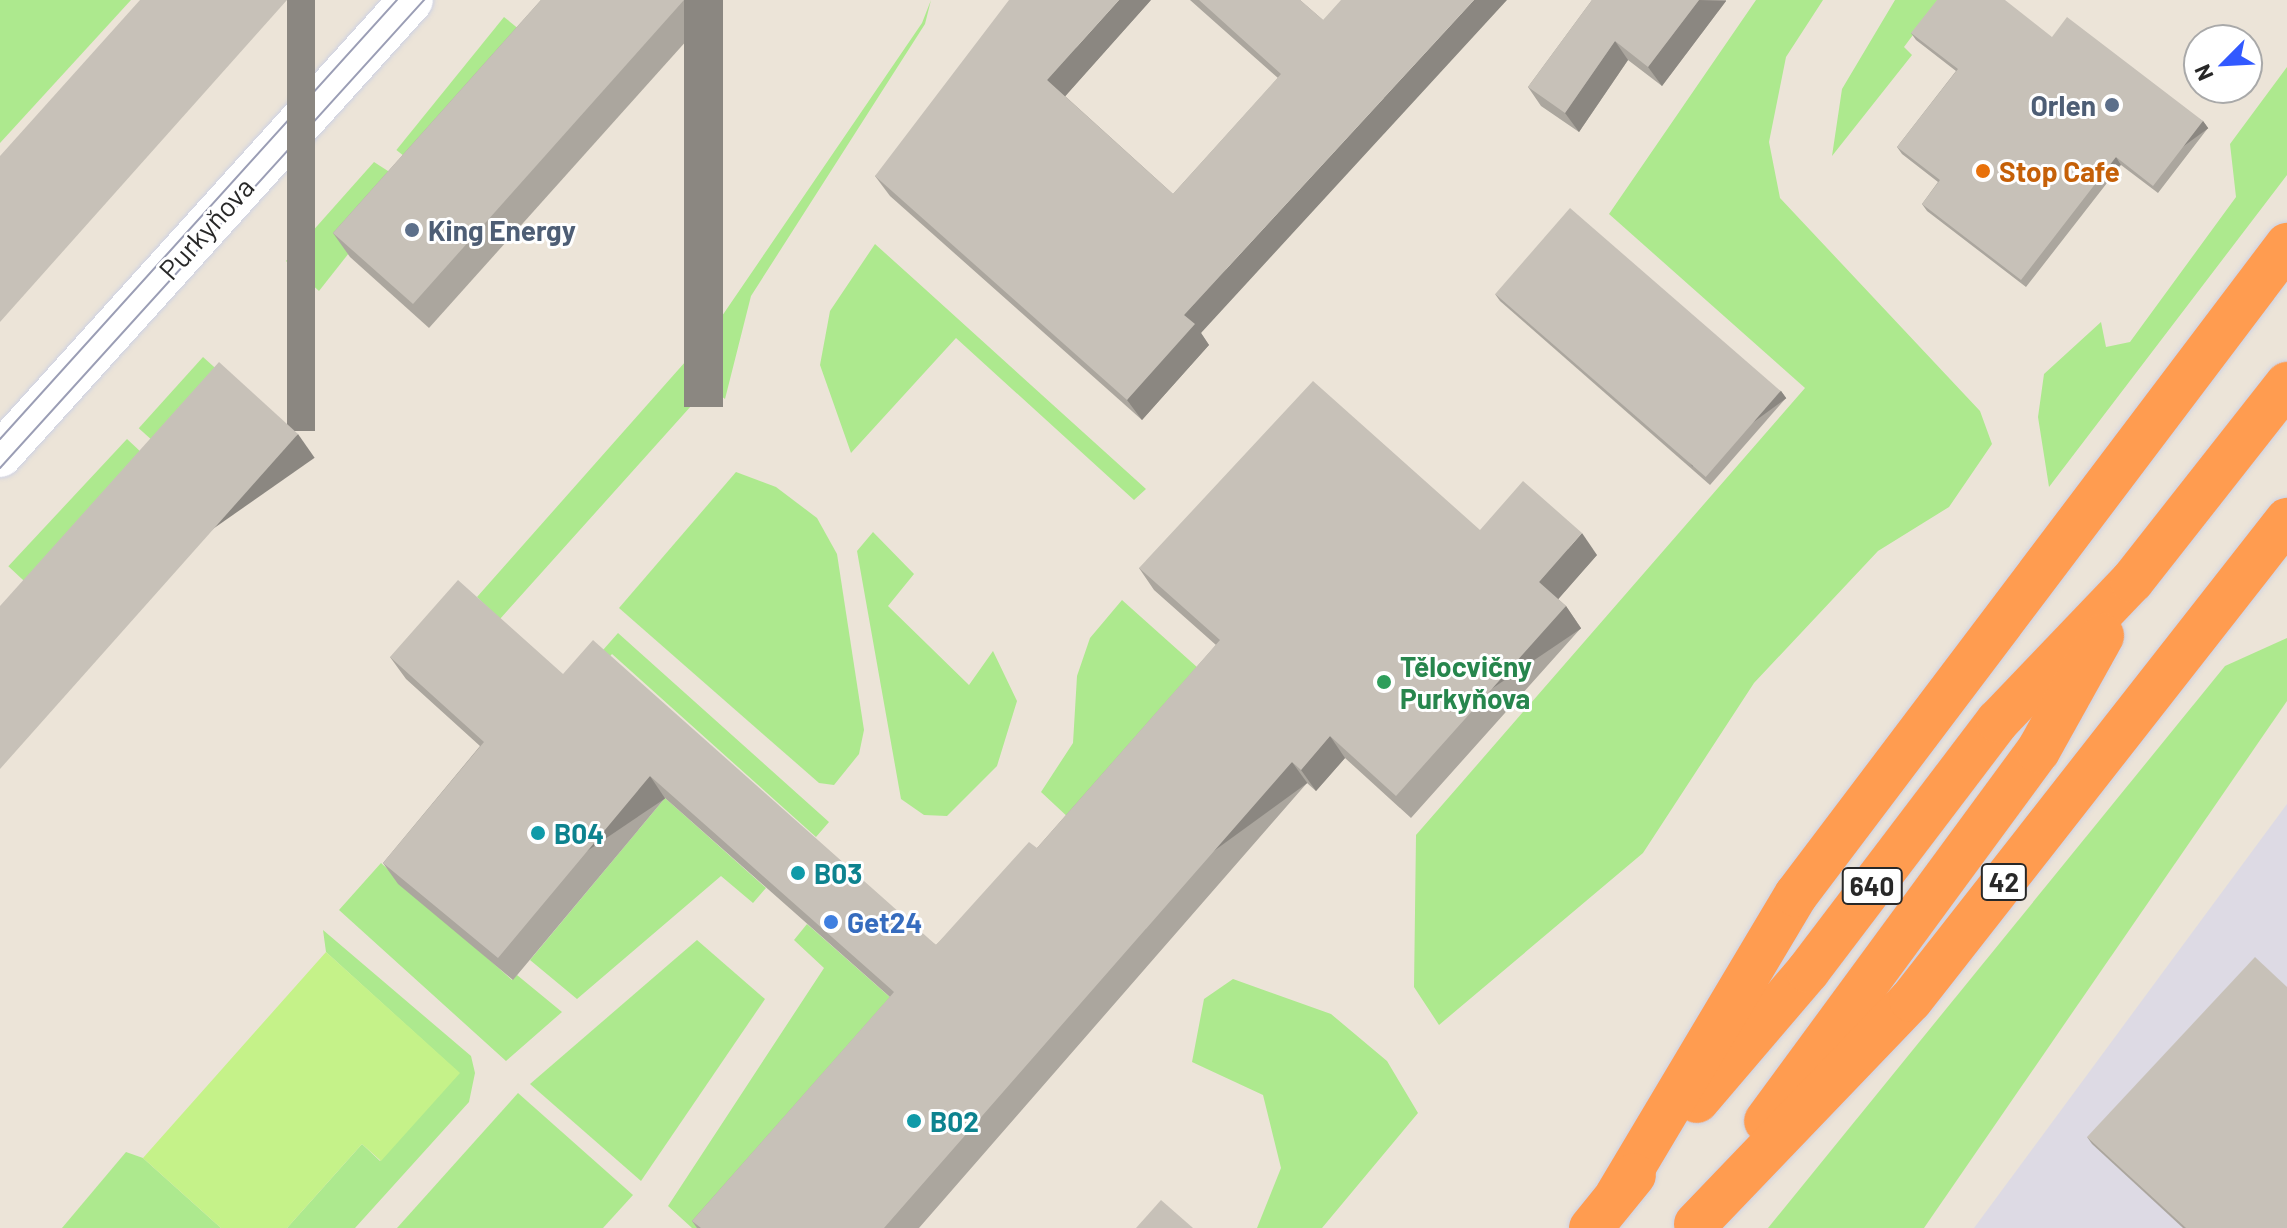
<!DOCTYPE html>
<html>
<head>
<meta charset="utf-8">
<style>
  body { margin:0 }
  #map { position:relative; width:2287px; height:1228px; overflow:hidden; background:#ece4d8; font-family:Barlow,sans-serif }
  div>[style] { position:absolute }
  .industrial>* { inset:0; background:#dddae4 }
  .green>* { inset:0; background:#ade98e; transform-origin:0 0 }
  .pitch>* { inset:0; background:#c5f289 }
  .roads { filter:drop-shadow(0 0 2px #cdd1e3) drop-shadow(0 0 2px #cdd1e3) }
  .secondary>* { height:44px; margin:-22px; padding:0 22px; transform-origin:22px; border-radius:22px; background:#fff }
  .highway>* { height:44px; margin:-22px; padding:0 22px; transform-origin:22px; border-radius:22px; background:#ff9c50 }
  .tram>* { height:2px; margin:-1px; padding:0 1px; transform-origin:1px; border-radius:1px; background:#9b9eb5 }
  .wall>* { inset:0; background:#aba69e }
  .shaded-wall>* { inset:0; background:#8b8781; transform-origin:0 0 }
  .building>* { inset:0; background:#c7c1b8; transform-origin:0 0 }
  .dots>* { width:22px; height:22px; translate:-50% -50%; box-sizing:border-box; border:4px solid #fff; border-radius:50% }
  span { translate:-50% -50%; white-space:nowrap; text-align:center; line-height:1.15; -webkit-text-stroke:6px #fff; paint-order:stroke }
  .shield-label span { padding:2px 6px; background:#fff; border:2px solid; border-radius:6px; -webkit-text-stroke-width:0 }
  .shield-label { font-size:26px; color:#282828; font-weight:700 }
  .service-label { font-size:28px; color:#4e5e75; font-weight:700 }
  .right { translate:-100% -50%; text-align:right }
  .left { translate:0 -50%; text-align:left }
  .food-label { font-size:28px; color:#c56008; font-weight:700 }
  .street-label { font-size:28px; color:#282828 }
  .leisure-label { font-size:28px; color:#27864d; font-weight:700 }
  .culture-label { font-size:28px; color:#0d838f; font-weight:700 }
  .shop-label { font-size:28px; color:#366cbe; font-weight:700 }
  .north { position:absolute; left:2183px; top:24px; width:80px; height:80px; box-sizing:border-box; background:#fff; border:2px solid #a9a9a9; border-radius:50%; rotate:246deg; font-size:22px; font-weight:700; line-height:32px; text-align:center; color:#282828 }
  .north::after { content:''; display:block; margin:auto; width:28px; height:36px; background:#3259ff; clip-path:polygon(50% 0,100% 100%,50% 72%,0 100%) }
</style>
</head>
<body>
<div id="map">
  <div class="industrial">
    <i style="clip-path:polygon(2287px 804px,2287px 1228px,1974px 1228px)"></i>
  </div>
  <div class="green">
    <i style="clip-path:polygon(0 0,131px 0,0 143px)"></i>
    <i style="clip-path:polygon(931px 0,925px 24px,751px 296px,725px 399px,709px 386px,500px 619px,477px 597px,709px 335px,922px 23px)"></i>
    <i style="clip-path:polygon(1756px 0,1823px 0,1786px 57px,1769px 142px,1780px 198px,1980px 411px,1992px 444px,1949px 507px,1878px 551px,1754px 683px,1643px 853px,1439px 1025px,1414px 987px,1416px 835px,1805px 388px,1609px 214px)"></i>
    <i style="clip-path:polygon(1895px 0,1939px 0,1904px 47px,1912px 55px,1832px 156px,1842px 89px)"></i>
    <i style="left:504px;top:17px;width:36px;height:171px;rotate:39deg"></i>
    <i style="clip-path:polygon(2287px 67px,2287px 175px,2049px 487px,2038px 417px,2044px 374px,2101px 322px,2106px 347px,2130px 342px,2236px 197px,2230px 144px)"></i>
    <i style="clip-path:polygon(374px 162px,405px 182px,319px 291px,286px 261px)"></i>
    <i style="clip-path:polygon(875px 244px,915px 280px,1146px 489px,1134px 500px,956px 338px,851px 453px,820px 365px,830px 311px)"></i>
    <i style="left:203px;top:357px;width:43px;height:96px;rotate:42deg"></i>
    <i style="left:127px;top:439px;width:45px;height:174px;rotate:43deg"></i>
    <i style="clip-path:polygon(736px 472px,776px 487px,817px 518px,837px 554px,864px 730px,859px 754px,834px 785px,819px 783px,619px 608px)"></i>
    <i style="clip-path:polygon(873px 532px,914px 574px,888px 606px,969px 685px,993px 651px,1017px 701px,997px 766px,947px 816px,924px 815px,901px 799px,857px 551px)"></i>
    <i style="clip-path:polygon(1122px 600px,1226px 693px,1085px 833px,1041px 792px,1073px 743px,1077px 676px,1090px 638px)"></i>
    <i style="clip-path:polygon(618px 633px,829px 822px,816px 837px,612px 654px,579px 690px,573px 684px)"></i>
    <i style="clip-path:polygon(2287px 638px,2287px 701px,1924px 1228px,1768px 1228px,2225px 666px)"></i>
    <i style="clip-path:polygon(665px 798px,766px 888px,753px 903px,721px 876px,577px 999px,530px 960px)"></i>
    <i style="clip-path:polygon(381px 863px,512px 980px,517px 975px,562px 1012px,506px 1061px,339px 910px)"></i>
    <i style="clip-path:polygon(807px 924px,909px 1014px,720px 1228px,692px 1228px,668px 1206px,824px 968px,794px 940px)"></i>
    <i style="clip-path:polygon(323px 930px,471px 1056px,475px 1073px,469px 1102px,355px 1228px,287px 1228px,362px 1144px,380px 1161px,459px 1073px,326px 952px)"></i>
    <i style="clip-path:polygon(697px 940px,765px 999px,641px 1181px,530px 1084px)"></i>
    <i style="clip-path:polygon(1233px 979px,1331px 1014px,1387px 1061px,1418px 1113px,1322px 1228px,1257px 1228px,1281px 1168px,1263px 1095px,1192px 1062px,1204px 999px)"></i>
    <i style="clip-path:polygon(518px 1093px,633px 1195px,603px 1228px,397px 1228px)"></i>
    <i style="clip-path:polygon(126px 1152px,143px 1158px,221px 1228px,62px 1228px)"></i>
  </div>
  <div class="pitch">
    <i style="clip-path:polygon(326px 952px,460px 1073px,381px 1161px,362px 1144px,287px 1228px,221px 1228px,143px 1158px)"></i>
  </div>
  <div class="roads">
    <div class="secondary">
      <i style="left:0;top:455px;width:613px;rotate:-47.91deg"></i>
    </div>
    <div class="highway">
      <i style="left:1697px;top:1101px;width:171px;rotate:-49.5deg"></i>
      <i style="left:1808px;top:971px;width:314px;rotate:-52.8deg"></i>
      <i style="left:1998px;top:721px;width:194px;rotate:-46.3deg"></i>
      <i style="left:2132px;top:581px;width:251px;rotate:-51.8deg"></i>
      <i style="left:1766px;top:1121px;width:459px;rotate:-53.7deg"></i>
      <i style="left:2038px;top:751px;width:132px;rotate:-60.9deg"></i>
      <i style="left:1617px;top:1195px;width:349px;rotate:-59.2deg"></i>
      <i style="left:1796px;top:895px;width:815px;rotate:-52.93deg"></i>
      <i style="left:1696px;top:1224px;width:310px;rotate:-46.2deg"></i>
      <i style="left:1911px;top:1000px;width:610px;rotate:-51.93deg"></i>
      <i style="left:1591px;top:1228px;width:68px;rotate:-50.9deg"></i>
    </div>
  </div>
  <div class="tram">
    <i style="left:0;top:439px;width:592px;rotate:-47.88deg"></i>
    <i style="left:0;top:468px;width:632px;rotate:-47.82deg"></i>
  </div>
  <div class="wall">
    <i style="clip-path:polygon(541px 0,723px 0,429px 328px,350px 257px,333px 233px)"></i>
    <i style="clip-path:polygon(1151px 0,1065px 96px,1173px 194px,1278px 78px,1190px 0,1300px 0,1323px 20px,1201px 333px,1209px 345px,1142px 420px,890px 196px,875px 176px)"></i>
    <i style="clip-path:polygon(1592px 0,1726px 0,1726px 1px,1662px 86px,1628px 60px,1579px 132px,1541px 106px,1528px 87px)"></i>
    <i style="clip-path:polygon(1911px 33px,2052px 37px,2203px 121px,2208px 128px,2158px 193px,2121px 165px,2026px 287px,1927px 211px,1922px 204px,1938px 182px,1902px 154px,1897px 147px,1956px 71px,1916px 40px)"></i>
    <i style="clip-path:polygon(1495px 294px,1781px 391px,1786px 398px,1710px 485px,1500px 301px)"></i>
    <i style="clip-path:polygon(1480px 530px,1597px 555px,1558px 599px,1566px 606px,1581px 628px,1411px 818px,1345px 758px,1316px 791px,1307px 783px,919px 1228px,697px 1228px,692px 1221px,890px 997px,665px 798px,513px 980px,398px 884px,383px 863px,480px 746px,406px 679px,390px 657px,563px 674px,936px 945px,1037px 848px,1216px 645px,1154px 590px,1139px 568px)"></i>
    <i style="clip-path:polygon(2087px 1137px,2287px 1228px,2183px 1228px,2092px 1144px)"></i>
  </div>
  <div class="shaded-wall">
    <i style="left:287px;top:0;width:28px;height:431px"></i>
    <i style="left:684px;top:0;width:39px;height:407px"></i>
    <i style="clip-path:polygon(1119px 0,1151px 0,1061px 101px,1047px 80px)"></i>
    <i style="clip-path:polygon(1474px 0,1507px 0,1201px 333px,1209px 345px,1142px 420px,1127px 400px,1184px 315px)"></i>
    <i style="clip-path:polygon(1699px 0,1726px 1px,1662px 86px,1648px 67px)"></i>
    <i style="clip-path:polygon(1615px 41px,1628px 60px,1579px 132px,1565px 113px)"></i>
    <i style="left:2203px;top:121px;width:9px;height:82px;rotate:54deg"></i>
    <i style="left:2116px;top:157px;width:9px;height:155px;rotate:58deg"></i>
    <i style="left:1781px;top:391px;width:9px;height:116px;rotate:54deg"></i>
    <i style="left:298px;top:434px;width:29px;height:448px;rotate:55deg"></i>
    <i style="clip-path:polygon(1582px 533px,1597px 555px,1554px 604px,1539px 582px)"></i>
    <i style="left:1566px;top:606px;width:27px;height:255px;rotate:56deg"></i>
    <i style="clip-path:polygon(1330px 736px,1345px 758px,1316px 791px,1301px 770px)"></i>
    <i style="left:1292px;top:762px;width:26px;height:619px;rotate:54deg"></i>
    <i style="left:650px;top:776px;width:27px;height:237px;rotate:56deg"></i>
  </div>
  <div class="building">
    <i style="clip-path:polygon(140px 0,287px 0,0 322px,0 156px)"></i>
    <i style="clip-path:polygon(541px 0,684px 0,413px 304px,333px 233px)"></i>
    <i style="clip-path:polygon(1009px 0,1119px 0,1047px 80px,1173px 194px,1281px 74px,1199px 0,1300px 0,1323px 20px,1341px 0,1474px 0,1184px 315px,1195px 324px,1127px 400px,875px 176px)"></i>
    <i style="clip-path:polygon(1592px 0,1699px 0,1648px 67px,1615px 41px,1565px 113px,1528px 87px)"></i>
    <i style="clip-path:polygon(1937px 0,2005px 0,2052px 37px,2067px 17px,2203px 121px,2153px 186px,2116px 157px,2021px 280px,1922px 204px,1940px 180px,1897px 147px,1958px 69px,1911px 33px)"></i>
    <i style="left:1570px;top:208px;width:279px;height:114px;rotate:41deg"></i>
    <i style="clip-path:polygon(219px 362px,298px 434px,0 769px,0 606px)"></i>
    <i style="clip-path:polygon(1313px 381px,1480px 530px,1523px 481px,1582px 533px,1539px 582px,1566px 606px,1396px 796px,1330px 736px,1301px 770px,1292px 762px,884px 1228px,701px 1228px,692px 1221px,894px 992px,650px 776px,498px 958px,383px 863px,484px 742px,390px 657px,458px 580px,563px 674px,593px 640px,936px 945px,1029px 842px,1037px 848px,1220px 640px,1139px 568px)"></i>
    <i style="clip-path:polygon(2255px 957px,2287px 987px,2287px 1228px,2186px 1228px,2087px 1137px)"></i>
    <i style="clip-path:polygon(1161px 1200px,1193px 1228px,1136px 1228px)"></i>
  </div>
  <div class="dots">
    <i style="left:2112px;top:105px;background:#5c6f8a"></i>
    <i style="left:1983px;top:171px;background:#e8710a"></i>
    <i style="left:412px;top:230px;background:#5c6f8a"></i>
    <i style="left:1384px;top:682px;background:#2e9e5b"></i>
    <i style="left:538px;top:833px;background:#0f9aa8"></i>
    <i style="left:798px;top:873px;background:#0f9aa8"></i>
    <i style="left:831px;top:922px;background:#3f7fe0"></i>
    <i style="left:914px;top:1121px;background:#0f9aa8"></i>
  </div>
  <div class="shield-label">
    <span style="left:2004px;top:882px">42</span>
    <span style="left:1872px;top:886px">640</span>
  </div>
  <div class="service-label">
    <span class="right" style="left:2096px;top:105px">Orlen</span>
    <span class="left" style="left:428px;top:230px">King Energy</span>
  </div>
  <div class="food-label">
    <span class="left" style="left:1999px;top:171px">Stop Cafe</span>
  </div>
  <div class="street-label">
    <span style="left:206px;top:228px;rotate:-48deg">Purkyňova</span>
  </div>
  <div class="leisure-label">
    <span class="left" style="left:1400px;top:682px">Tělocvičny<br>Purkyňova</span>
  </div>
  <div class="culture-label">
    <span class="left" style="left:554px;top:833px">B04</span>
    <span class="left" style="left:814px;top:873px">B03</span>
    <span class="left" style="left:930px;top:1121px">B02</span>
  </div>
  <div class="shop-label">
    <span class="left" style="left:847px;top:922px">Get24</span>
  </div>
  <div class="north">N</div>
</div>
</body>
</html>
